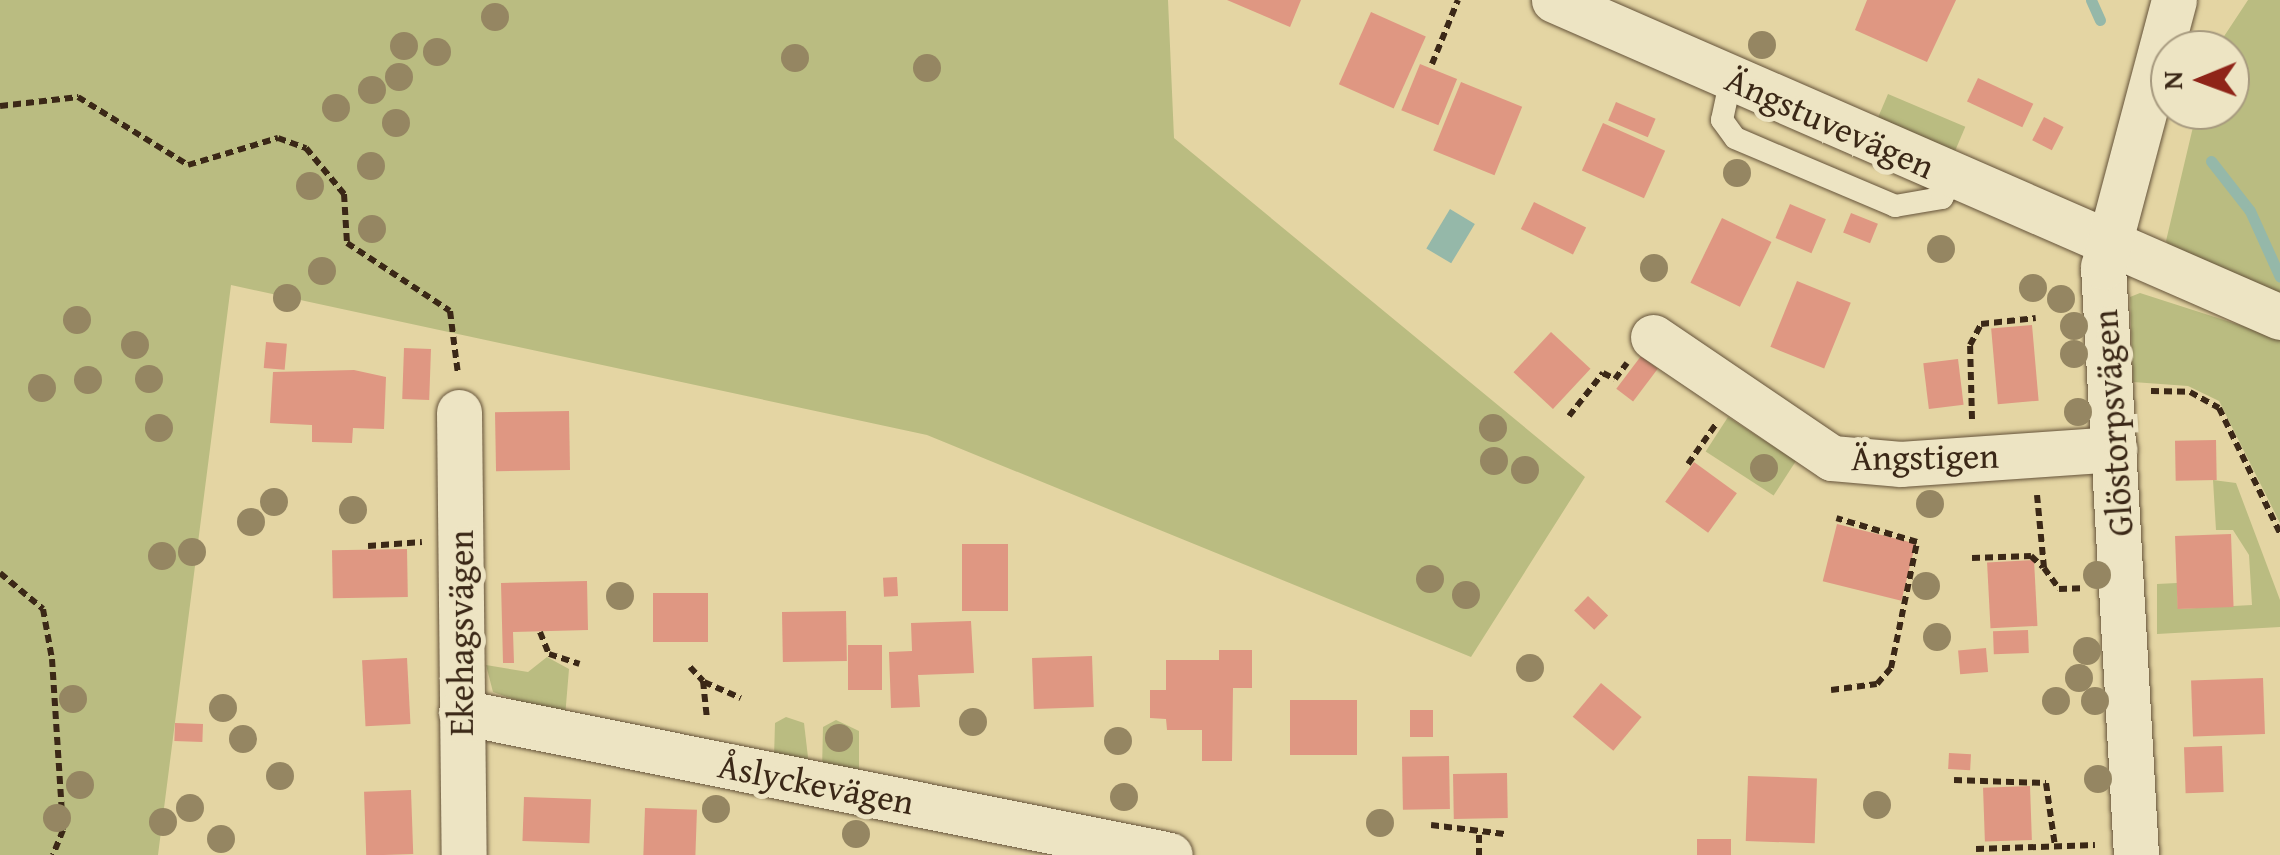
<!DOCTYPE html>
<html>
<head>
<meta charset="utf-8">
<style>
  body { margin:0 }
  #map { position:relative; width:2280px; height:855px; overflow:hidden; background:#e4d5a3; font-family:"Gentium Book Plus",serif }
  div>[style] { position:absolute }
  .green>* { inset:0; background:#babc81; transform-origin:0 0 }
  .water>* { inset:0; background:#95b8a9; transform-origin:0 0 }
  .stream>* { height:11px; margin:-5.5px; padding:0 5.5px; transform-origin:5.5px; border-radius:5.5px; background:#95b8a9 }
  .building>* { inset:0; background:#df9782; transform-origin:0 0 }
  .path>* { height:6px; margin-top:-3px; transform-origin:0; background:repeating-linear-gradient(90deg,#3b2817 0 8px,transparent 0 13px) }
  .roads { filter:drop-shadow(0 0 2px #65533a) drop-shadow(0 0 2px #65533a) }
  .lane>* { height:22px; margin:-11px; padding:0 11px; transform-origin:11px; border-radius:11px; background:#ede4c3 }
  .street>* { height:45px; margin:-22.5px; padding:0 22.5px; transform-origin:22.5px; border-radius:22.5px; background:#ede4c3 }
  .trees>* { width:28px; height:28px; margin:-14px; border-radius:50%; background:#958662 }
  span { translate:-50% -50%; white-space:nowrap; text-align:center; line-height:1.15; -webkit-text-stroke:10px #ede4c3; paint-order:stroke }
  .street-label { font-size:35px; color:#3b2817 }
  .north { position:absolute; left:2150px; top:30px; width:100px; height:100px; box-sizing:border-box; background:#ede4c3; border:2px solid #a6997e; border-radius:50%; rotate:269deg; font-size:28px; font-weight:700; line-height:40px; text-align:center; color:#3b2817 }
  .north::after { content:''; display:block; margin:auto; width:35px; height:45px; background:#8f2418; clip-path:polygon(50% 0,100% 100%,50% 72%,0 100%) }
</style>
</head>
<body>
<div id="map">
  <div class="green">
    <i style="clip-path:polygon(0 0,1168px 0,1174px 138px,1585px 477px,1471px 657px,927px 435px,231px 285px,158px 855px,0 855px)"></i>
    <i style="clip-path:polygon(2248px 0,2280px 0,2280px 301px,2177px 256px,2166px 241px,2197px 110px,2230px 110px,2230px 50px,2215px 50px)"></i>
    <i style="left:1888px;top:94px;width:84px;height:28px;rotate:23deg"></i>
    <i style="clip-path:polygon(2140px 293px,2280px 338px,2280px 523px,2219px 401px,2188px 386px,2133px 382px,2130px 297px)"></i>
    <i style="left:1728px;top:417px;width:81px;height:41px;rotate:33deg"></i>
    <i style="clip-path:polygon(2213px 480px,2236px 483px,2280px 600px,2280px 627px,2157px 634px,2157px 584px,2177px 583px,2178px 609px,2252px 605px,2249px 555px,2233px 530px,2216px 530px)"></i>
    <i style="clip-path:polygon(547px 657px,569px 669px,565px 717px,493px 692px,486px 665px,528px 672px)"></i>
    <i style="clip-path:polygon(786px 717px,804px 723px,809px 766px,774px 758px,775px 723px)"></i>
    <i style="clip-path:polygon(836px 720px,859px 731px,859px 777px,822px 770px,823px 727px)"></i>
  </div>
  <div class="water">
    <i style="left:1450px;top:209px;width:29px;height:46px;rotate:31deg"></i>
  </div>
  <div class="stream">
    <i style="left:2091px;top:0;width:22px;rotate:66deg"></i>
    <i style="left:2211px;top:161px;width:63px;rotate:52deg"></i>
    <i style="left:2250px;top:211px;width:72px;rotate:65.6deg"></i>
  </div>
  <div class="building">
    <i style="clip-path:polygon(1227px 0,1301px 0,1290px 27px)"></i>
    <i style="clip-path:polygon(1867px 0,1956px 0,1927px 62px,1855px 30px)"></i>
    <i style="left:1371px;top:12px;width:60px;height:79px;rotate:24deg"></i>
    <i style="left:1420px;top:64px;width:40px;height:50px;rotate:22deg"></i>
    <i style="left:1978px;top:78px;width:61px;height:26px;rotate:25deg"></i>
    <i style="left:1461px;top:82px;width:66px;height:74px;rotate:22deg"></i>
    <i style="left:1616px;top:102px;width:43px;height:20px;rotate:23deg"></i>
    <i style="left:2044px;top:117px;width:22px;height:26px;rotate:27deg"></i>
    <i style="left:1603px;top:123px;width:68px;height:52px;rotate:24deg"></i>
    <i style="left:1534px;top:202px;width:58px;height:30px;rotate:26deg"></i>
    <i style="left:1790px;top:204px;width:39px;height:37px;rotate:23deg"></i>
    <i style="left:1851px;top:213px;width:29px;height:21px;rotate:22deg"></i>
    <i style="left:1722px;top:218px;width:55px;height:72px;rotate:26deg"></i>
    <i style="left:1797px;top:281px;width:58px;height:71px;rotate:22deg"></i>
    <i style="left:2032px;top:325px;width:76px;height:41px;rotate:85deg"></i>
    <i style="left:1551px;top:332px;width:54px;height:55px;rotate:43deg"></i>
    <i style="left:266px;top:342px;width:21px;height:26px;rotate:5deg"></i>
    <i style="left:404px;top:348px;width:27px;height:51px;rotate:2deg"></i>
    <i style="left:1641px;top:356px;width:21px;height:41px;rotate:37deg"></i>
    <i style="left:1958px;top:359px;width:46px;height:35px;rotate:83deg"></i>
    <i style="clip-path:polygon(354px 370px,386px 377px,384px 429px,353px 428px,352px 443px,312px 442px,312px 425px,270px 423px,273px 372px)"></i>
    <i style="left:569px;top:411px;width:59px;height:74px;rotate:89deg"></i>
    <i style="left:2216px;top:440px;width:40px;height:41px;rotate:89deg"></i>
    <i style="left:1694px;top:462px;width:53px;height:49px;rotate:36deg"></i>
    <i style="left:1837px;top:524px;width:81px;height:59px;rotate:14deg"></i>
    <i style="left:2231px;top:534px;width:73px;height:56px;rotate:88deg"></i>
    <i style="left:962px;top:544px;width:46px;height:67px"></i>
    <i style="left:407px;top:549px;width:48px;height:75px;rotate:89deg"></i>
    <i style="left:2034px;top:560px;width:66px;height:47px;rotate:87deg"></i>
    <i style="left:897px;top:577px;width:19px;height:14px;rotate:87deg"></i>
    <i style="clip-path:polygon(587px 581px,588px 630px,513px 632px,514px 663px,503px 663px,501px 583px)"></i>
    <i style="left:708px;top:593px;width:49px;height:55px;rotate:90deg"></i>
    <i style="left:1588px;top:596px;width:28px;height:20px;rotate:44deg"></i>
    <i style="left:846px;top:611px;width:50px;height:64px;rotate:89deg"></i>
    <i style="clip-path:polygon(971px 621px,974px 673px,918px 675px,920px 707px,891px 708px,889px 652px,912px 651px,911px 623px)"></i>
    <i style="left:2028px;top:630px;width:23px;height:35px;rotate:88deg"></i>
    <i style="left:848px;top:645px;width:34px;height:45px"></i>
    <i style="left:1986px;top:648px;width:24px;height:28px;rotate:85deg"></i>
    <i style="clip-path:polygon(1219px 650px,1252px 650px,1252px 688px,1233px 688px,1232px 761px,1202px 761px,1202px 730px,1167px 730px,1166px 719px,1150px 718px,1150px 690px,1166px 690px,1166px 660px,1219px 660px)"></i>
    <i style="left:1092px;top:656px;width:51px;height:60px;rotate:88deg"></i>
    <i style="left:407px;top:658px;width:66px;height:45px;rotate:87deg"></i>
    <i style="left:2263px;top:678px;width:56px;height:72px;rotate:88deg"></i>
    <i style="left:1601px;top:683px;width:53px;height:44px;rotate:40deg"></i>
    <i style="left:1290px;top:700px;width:67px;height:55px"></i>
    <i style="left:1410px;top:710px;width:23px;height:27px"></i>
    <i style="left:175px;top:723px;width:28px;height:18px;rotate:2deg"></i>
    <i style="left:2222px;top:746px;width:46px;height:38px;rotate:88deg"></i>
    <i style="left:1949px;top:753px;width:22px;height:16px;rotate:3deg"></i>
    <i style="left:1449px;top:756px;width:53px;height:47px;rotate:89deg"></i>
    <i style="left:1507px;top:773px;width:45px;height:54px;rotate:89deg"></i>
    <i style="left:1748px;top:776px;width:69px;height:65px;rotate:2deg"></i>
    <i style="left:2030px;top:786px;width:54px;height:47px;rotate:88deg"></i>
    <i style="left:411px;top:790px;width:64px;height:47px;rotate:88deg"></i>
    <i style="left:524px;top:797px;width:67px;height:44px;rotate:2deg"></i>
    <i style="left:645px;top:808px;width:52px;height:47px;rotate:2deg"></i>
    <i style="left:1731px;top:839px;width:16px;height:34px;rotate:90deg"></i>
  </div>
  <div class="path">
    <i style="left:1432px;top:64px;width:69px;rotate:-67.9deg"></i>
    <i style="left:0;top:106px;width:79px;rotate:-6.6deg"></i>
    <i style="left:78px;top:97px;width:129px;rotate:31.7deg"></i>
    <i style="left:188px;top:165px;width:94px;rotate:-16.7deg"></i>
    <i style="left:278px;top:138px;width:30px;rotate:20deg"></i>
    <i style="left:306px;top:148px;width:60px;rotate:50.4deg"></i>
    <i style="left:344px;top:194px;width:49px;rotate:86.5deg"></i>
    <i style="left:347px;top:243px;width:123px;rotate:33.4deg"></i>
    <i style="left:450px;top:311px;width:64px;rotate:82.8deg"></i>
    <i style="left:2151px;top:391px;width:39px;rotate:1deg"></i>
    <i style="left:2190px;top:392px;width:33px;rotate:29deg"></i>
    <i style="left:2219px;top:408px;width:139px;rotate:64deg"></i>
    <i style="left:1569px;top:416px;width:55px;rotate:-51.7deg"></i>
    <i style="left:1603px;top:373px;width:13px;rotate:27deg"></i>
    <i style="left:1615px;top:379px;width:20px;rotate:-53deg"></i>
    <i style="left:1972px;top:419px;width:74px;rotate:-91.5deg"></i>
    <i style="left:1970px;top:345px;width:24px;rotate:-62deg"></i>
    <i style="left:1981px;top:324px;width:55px;rotate:-6.2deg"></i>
    <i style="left:1688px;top:464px;width:49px;rotate:-55deg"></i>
    <i style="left:2037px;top:495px;width:73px;rotate:84.5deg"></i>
    <i style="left:2044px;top:568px;width:26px;rotate:54deg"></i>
    <i style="left:2059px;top:589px;width:23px;rotate:-2deg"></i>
    <i style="left:368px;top:546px;width:54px;rotate:-4.2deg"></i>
    <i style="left:1972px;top:558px;width:59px;rotate:-1.9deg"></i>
    <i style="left:2031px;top:556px;width:16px;rotate:43deg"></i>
    <i style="left:0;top:573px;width:56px;rotate:39.9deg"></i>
    <i style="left:43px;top:609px;width:51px;rotate:79.8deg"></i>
    <i style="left:52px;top:659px;width:171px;rotate:86.3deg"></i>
    <i style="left:63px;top:830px;width:27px;rotate:112deg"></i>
    <i style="left:540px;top:632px;width:24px;rotate:68deg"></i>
    <i style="left:549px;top:654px;width:32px;rotate:18deg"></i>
    <i style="left:690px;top:667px;width:19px;rotate:47deg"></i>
    <i style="left:703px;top:681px;width:39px;rotate:84deg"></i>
    <i style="left:704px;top:682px;width:40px;rotate:23.4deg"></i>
    <i style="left:1831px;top:690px;width:46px;rotate:-7.4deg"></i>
    <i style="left:1877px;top:684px;width:21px;rotate:-49deg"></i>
    <i style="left:1891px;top:668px;width:129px;rotate:-78.3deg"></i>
    <i style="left:1917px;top:542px;width:84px;rotate:-163.5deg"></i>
    <i style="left:1954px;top:780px;width:92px;rotate:1.9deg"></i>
    <i style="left:2046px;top:783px;width:64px;rotate:81.9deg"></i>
    <i style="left:1431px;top:825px;width:74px;rotate:7deg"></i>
    <i style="left:1479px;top:835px;width:20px;rotate:90deg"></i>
    <i style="left:1976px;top:849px;width:119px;rotate:-1.9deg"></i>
  </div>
  <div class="roads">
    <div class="lane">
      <i style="left:1731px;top:78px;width:43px;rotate:102.1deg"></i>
      <i style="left:1722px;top:120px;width:22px;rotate:54deg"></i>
      <i style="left:1735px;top:138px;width:174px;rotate:23deg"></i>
      <i style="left:1895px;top:206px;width:48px;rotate:-9.7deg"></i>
      <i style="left:1942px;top:198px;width:23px;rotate:-61deg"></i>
    </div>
    <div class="street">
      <i style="left:1554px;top:0;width:792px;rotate:23.59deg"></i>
      <i style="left:1653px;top:337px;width:216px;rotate:34.1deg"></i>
      <i style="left:1832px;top:458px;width:69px;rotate:5deg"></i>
      <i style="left:1901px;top:464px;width:214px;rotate:-4deg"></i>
      <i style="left:459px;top:412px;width:443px;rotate:89.4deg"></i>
      <i style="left:461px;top:712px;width:723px;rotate:11.4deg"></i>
      <i style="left:2136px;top:855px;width:589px;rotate:-93.21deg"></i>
      <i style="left:2103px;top:267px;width:276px;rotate:-75.1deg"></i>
    </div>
  </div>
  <div class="trees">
    <i style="left:495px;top:17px"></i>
    <i style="left:1762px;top:45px"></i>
    <i style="left:404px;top:46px"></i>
    <i style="left:437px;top:52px"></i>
    <i style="left:795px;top:58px"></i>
    <i style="left:927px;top:68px"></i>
    <i style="left:399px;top:77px"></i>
    <i style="left:372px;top:90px"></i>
    <i style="left:336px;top:108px"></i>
    <i style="left:396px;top:123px"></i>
    <i style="left:371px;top:166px"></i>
    <i style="left:1737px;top:173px"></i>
    <i style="left:310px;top:186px"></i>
    <i style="left:372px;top:229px"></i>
    <i style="left:1941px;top:249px"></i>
    <i style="left:1654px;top:268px"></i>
    <i style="left:322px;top:271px"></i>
    <i style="left:2033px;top:288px"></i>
    <i style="left:287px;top:298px"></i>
    <i style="left:2061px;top:299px"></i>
    <i style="left:77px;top:320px"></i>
    <i style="left:2074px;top:326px"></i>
    <i style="left:135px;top:345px"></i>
    <i style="left:2074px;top:354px"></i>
    <i style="left:149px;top:379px"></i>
    <i style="left:88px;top:380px"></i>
    <i style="left:42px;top:388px"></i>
    <i style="left:2078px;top:412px"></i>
    <i style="left:159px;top:428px"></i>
    <i style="left:1493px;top:428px"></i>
    <i style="left:1494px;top:461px"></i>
    <i style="left:1764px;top:468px"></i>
    <i style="left:1525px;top:470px"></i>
    <i style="left:274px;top:502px"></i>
    <i style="left:1930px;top:504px"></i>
    <i style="left:353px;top:510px"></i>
    <i style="left:251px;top:522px"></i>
    <i style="left:192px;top:552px"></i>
    <i style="left:162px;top:556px"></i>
    <i style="left:2097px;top:575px"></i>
    <i style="left:1430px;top:579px"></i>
    <i style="left:1926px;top:586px"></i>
    <i style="left:1466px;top:595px"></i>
    <i style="left:620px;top:596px"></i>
    <i style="left:1937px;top:637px"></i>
    <i style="left:2087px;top:651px"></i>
    <i style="left:1530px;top:668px"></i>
    <i style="left:2079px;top:678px"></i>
    <i style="left:73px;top:699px"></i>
    <i style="left:2056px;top:701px"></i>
    <i style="left:2095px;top:701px"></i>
    <i style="left:223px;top:708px"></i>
    <i style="left:973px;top:722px"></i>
    <i style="left:839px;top:738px"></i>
    <i style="left:243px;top:739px"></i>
    <i style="left:1118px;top:741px"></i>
    <i style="left:280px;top:776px"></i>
    <i style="left:2098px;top:779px"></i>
    <i style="left:80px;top:785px"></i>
    <i style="left:1124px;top:797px"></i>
    <i style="left:1877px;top:805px"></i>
    <i style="left:190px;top:808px"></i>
    <i style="left:716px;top:809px"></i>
    <i style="left:57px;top:818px"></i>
    <i style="left:163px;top:822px"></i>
    <i style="left:1380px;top:823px"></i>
    <i style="left:856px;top:834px"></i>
    <i style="left:221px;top:839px"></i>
  </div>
  <div class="street-label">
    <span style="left:1830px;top:123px;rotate:24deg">Ängstuvevägen</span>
    <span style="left:2113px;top:423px;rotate:-94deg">Glöstorpsvägen</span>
    <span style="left:1925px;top:457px;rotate:-1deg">Ängstigen</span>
    <span style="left:461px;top:633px;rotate:-90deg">Ekehagsvägen</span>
    <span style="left:816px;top:784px;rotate:11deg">Åslyckevägen</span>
  </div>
  <div class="north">N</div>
</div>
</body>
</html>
